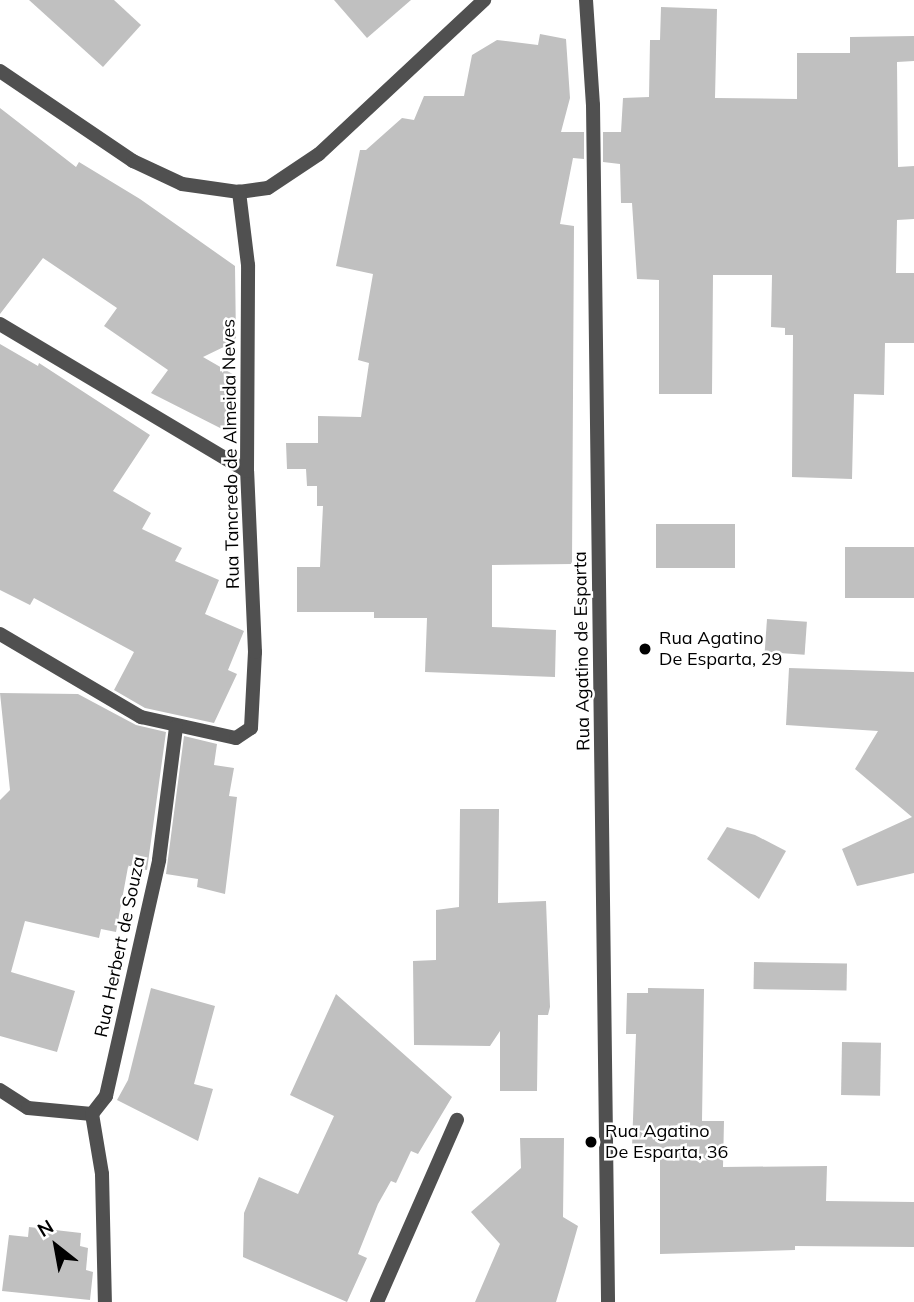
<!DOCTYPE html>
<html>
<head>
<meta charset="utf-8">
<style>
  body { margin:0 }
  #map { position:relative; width:914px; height:1302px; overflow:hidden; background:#fff; font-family:Mulish,sans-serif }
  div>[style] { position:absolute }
  .building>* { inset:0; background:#c0c0c0; transform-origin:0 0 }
  .street>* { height:14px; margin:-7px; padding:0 7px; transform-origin:7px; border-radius:7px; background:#505050 }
  .dots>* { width:19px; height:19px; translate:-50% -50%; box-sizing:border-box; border:4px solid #fff; border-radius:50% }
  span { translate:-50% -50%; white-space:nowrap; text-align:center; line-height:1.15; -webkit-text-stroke:5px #fff; paint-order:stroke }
  .street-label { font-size:18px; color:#000 }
  .poi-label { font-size:18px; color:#000 }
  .left { translate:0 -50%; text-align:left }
  .north { position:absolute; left:21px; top:1211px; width:70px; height:70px; -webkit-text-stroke:5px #fff; paint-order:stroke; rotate:329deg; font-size:19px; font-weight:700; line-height:28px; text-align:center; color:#000 }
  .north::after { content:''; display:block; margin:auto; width:24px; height:32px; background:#000; clip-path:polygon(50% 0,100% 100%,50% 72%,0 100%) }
</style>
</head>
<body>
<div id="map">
  <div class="building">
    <i style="clip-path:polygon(29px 0,114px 0,141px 25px,103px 67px)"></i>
    <i style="clip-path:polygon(334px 0,411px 0,367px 38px)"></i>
    <i style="clip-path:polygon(661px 7px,717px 9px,715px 98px,797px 99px,797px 53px,850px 53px,850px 37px,914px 36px,914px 61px,897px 62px,898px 167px,914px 166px,914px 219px,897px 220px,896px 273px,914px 273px,914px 343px,885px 343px,884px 395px,854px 394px,852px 479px,792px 477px,793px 335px,785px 335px,785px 328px,771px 327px,772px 275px,713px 275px,712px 394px,659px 394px,659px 280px,637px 279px,632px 203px,621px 203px,620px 164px,603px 162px,603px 132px,621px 132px,623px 98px,649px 97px,650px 40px,660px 40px)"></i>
    <i style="clip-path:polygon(540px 34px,566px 39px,570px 98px,561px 132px,584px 132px,584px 159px,573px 158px,560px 224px,574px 226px,572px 564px,492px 565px,492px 627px,556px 630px,555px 677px,425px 672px,427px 618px,374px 618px,374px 612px,297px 612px,297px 567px,320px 567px,323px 506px,317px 506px,317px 486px,307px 486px,306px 469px,287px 469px,286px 443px,318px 443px,318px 416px,361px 417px,369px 363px,358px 360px,373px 274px,336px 266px,360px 150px,366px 150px,402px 118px,414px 120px,424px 96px,464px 96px,472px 55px,497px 40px,538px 45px)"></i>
    <i style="clip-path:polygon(0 108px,76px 167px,79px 162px,140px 199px,235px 266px,236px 341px,203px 357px,236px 376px,228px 432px,151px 393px,168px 370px,104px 326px,117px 308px,43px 258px,0 314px)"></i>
    <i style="clip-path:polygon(0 344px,38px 366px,39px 363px,150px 435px,113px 491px,151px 513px,142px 529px,182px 548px,175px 561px,219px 580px,205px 614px,244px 631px,228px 670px,237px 674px,214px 723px,145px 708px,114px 690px,134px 652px,34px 598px,30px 605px,0 590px)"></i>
    <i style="left:656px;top:524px;width:79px;height:44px"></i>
    <i style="left:845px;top:547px;width:69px;height:51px"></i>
    <i style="left:767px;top:619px;width:40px;height:33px;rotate:4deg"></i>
    <i style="clip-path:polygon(789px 668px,914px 672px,914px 873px,857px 886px,842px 849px,912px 817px,855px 769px,878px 731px,786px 725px)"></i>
    <i style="clip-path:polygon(0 693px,78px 694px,136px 725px,166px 732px,147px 870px,128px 867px,116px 932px,101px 929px,99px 938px,25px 921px,11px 972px,75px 991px,57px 1052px,0 1036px,0 800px,10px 790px)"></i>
    <i style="clip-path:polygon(184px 736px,217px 744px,214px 765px,234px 768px,229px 796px,237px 797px,225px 894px,197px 887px,198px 879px,166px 874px)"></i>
    <i style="clip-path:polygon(460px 809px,499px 809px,498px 903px,546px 901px,550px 1007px,548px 1015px,538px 1015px,537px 1091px,500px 1091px,500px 1031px,490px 1046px,414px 1045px,413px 961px,436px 960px,436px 910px,459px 907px)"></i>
    <i style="clip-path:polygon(727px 827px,755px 835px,786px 851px,759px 899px,707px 859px)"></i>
    <i style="left:754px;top:962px;width:93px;height:27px;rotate:1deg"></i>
    <i style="clip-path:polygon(151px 988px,215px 1006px,194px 1084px,213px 1089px,198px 1141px,117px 1100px,128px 1080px)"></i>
    <i style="clip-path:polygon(648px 988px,704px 989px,702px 1121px,724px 1121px,723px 1167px,827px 1166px,826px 1201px,914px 1202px,914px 1247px,795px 1246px,795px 1250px,660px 1254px,660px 1147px,632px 1147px,636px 1034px,626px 1034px,627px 993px,648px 993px)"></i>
    <i style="clip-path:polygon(336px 994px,452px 1097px,418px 1154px,411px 1151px,396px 1183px,391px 1181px,378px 1204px,358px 1254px,367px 1258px,347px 1302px,243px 1257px,244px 1213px,259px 1177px,298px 1194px,334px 1116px,290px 1095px)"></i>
    <i style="left:842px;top:1042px;width:39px;height:53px;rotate:1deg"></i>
    <i style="clip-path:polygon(520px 1138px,564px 1138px,563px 1217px,578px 1226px,565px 1272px,556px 1302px,475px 1302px,500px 1244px,471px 1212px,521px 1168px)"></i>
    <i style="clip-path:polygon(29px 1227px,81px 1233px,80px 1246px,88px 1248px,86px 1270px,93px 1272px,90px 1300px,2px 1291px,9px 1235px,28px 1237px)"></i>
  </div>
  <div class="street">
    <i style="left:586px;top:0;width:105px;rotate:86.2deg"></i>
    <i style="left:593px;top:105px;width:1197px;rotate:89.28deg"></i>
    <i style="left:0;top:71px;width:161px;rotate:34.1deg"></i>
    <i style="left:133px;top:161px;width:54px;rotate:25.1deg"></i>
    <i style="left:182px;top:184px;width:58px;rotate:8deg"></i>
    <i style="left:239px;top:192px;width:29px;rotate:-8deg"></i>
    <i style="left:268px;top:188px;width:61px;rotate:-33.7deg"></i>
    <i style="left:319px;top:154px;width:226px;rotate:-43deg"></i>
    <i style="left:0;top:324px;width:287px;rotate:30.8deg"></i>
    <i style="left:0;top:634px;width:164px;rotate:30.5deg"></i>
    <i style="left:141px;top:717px;width:97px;rotate:12.5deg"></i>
    <i style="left:236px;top:738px;width:18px;rotate:-34deg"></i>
    <i style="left:251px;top:728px;width:76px;rotate:-87deg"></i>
    <i style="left:255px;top:652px;width:181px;rotate:-92.5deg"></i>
    <i style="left:247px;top:471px;width:206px;rotate:-89.7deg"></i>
    <i style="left:248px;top:265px;width:74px;rotate:-97deg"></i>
    <i style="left:0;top:1090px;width:33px;rotate:33deg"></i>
    <i style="left:28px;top:1108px;width:64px;rotate:5.4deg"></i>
    <i style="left:92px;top:1114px;width:23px;rotate:-52deg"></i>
    <i style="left:106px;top:1096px;width:242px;rotate:-77.3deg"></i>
    <i style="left:159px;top:860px;width:134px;rotate:-82.7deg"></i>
    <i style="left:92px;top:1114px;width:61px;rotate:80.5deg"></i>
    <i style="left:102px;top:1174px;width:128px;rotate:88.7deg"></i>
    <i style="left:377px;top:1302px;width:199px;rotate:-66.3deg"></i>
  </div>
  <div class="dots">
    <i style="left:645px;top:649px;background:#000"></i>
    <i style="left:591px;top:1142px;background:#000"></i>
  </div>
  <div class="street-label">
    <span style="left:231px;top:454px;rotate:-91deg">Rua Tancredo de Almeida Neves</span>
    <span style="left:582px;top:651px;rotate:-91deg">Rua Agatino de Esparta</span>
    <span style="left:120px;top:947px;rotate:-78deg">Rua Herbert de Souza</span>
  </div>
  <div class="poi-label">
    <span class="left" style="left:659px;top:649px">Rua Agatino<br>De Esparta, 29</span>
    <span class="left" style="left:605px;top:1142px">Rua Agatino<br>De Esparta, 36</span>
  </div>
  <div class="north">N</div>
</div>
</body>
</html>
